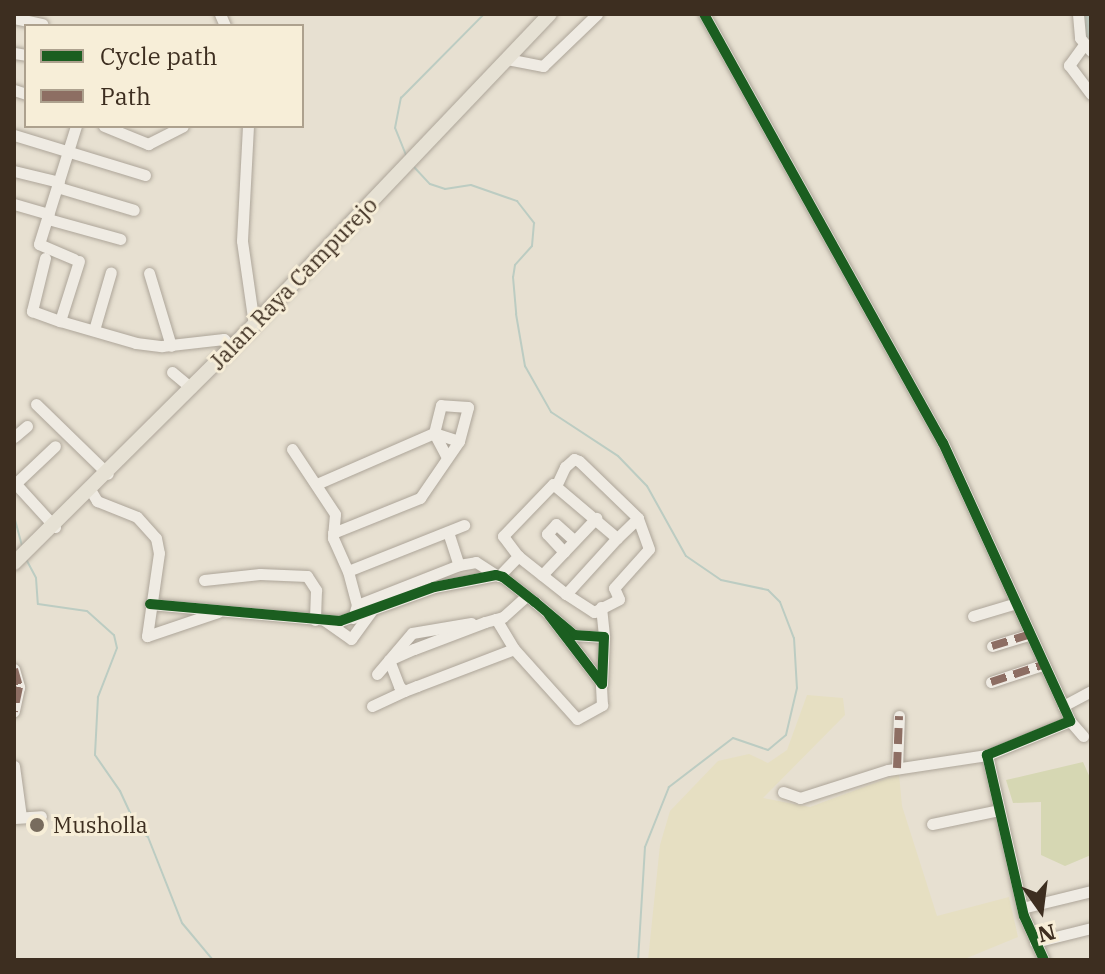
<!DOCTYPE html>
<html>
<head>
<meta charset="utf-8">
<style>
  body { margin:0 }
  #map { position:relative; width:1105px; height:974px; overflow:hidden; background:#e7e0d1; font-family:"IBM Plex Serif",serif }
  div>[style] { position:absolute }
  .farmland>* { inset:0; background:#e6dfc2 }
  .green>* { inset:0; background:#d6d7b3 }
  .stream>* { height:2px; margin:-1px; padding:0 1px; transform-origin:1px; border-radius:1px; background:#bcccc2 }
  .river>* { height:14px; margin:-7px; padding:0 7px; transform-origin:7px; border-radius:7px; background:#bcccc2 }
  .roads { filter:drop-shadow(0 0 2px #ada599) drop-shadow(0 0 2px #ada599) }
  .minor>* { height:11px; margin:-5.5px; padding:0 5.5px; transform-origin:5.5px; border-radius:5.5px; background:#efebe3 }
  .major>* { height:14px; margin:-7px; padding:0 7px; transform-origin:7px; border-radius:7px; background:#e6e1d4 }
  .quiet>* { height:8px; margin-top:-4px; transform-origin:0; background:repeating-linear-gradient(90deg,#8d6e63 0 16px,transparent 0 24px) }
  .cycleway>* { height:10px; margin:-5px; padding:0 5px; transform-origin:5px; border-radius:5px; background:#1b5e20 }
  .dots>* { width:22px; height:22px; translate:-50% -50%; box-sizing:border-box; border:4px solid #f7eed8; border-radius:50% }
  span { translate:-50% -50%; white-space:nowrap; text-align:center; line-height:1.15; -webkit-text-stroke:6px #f7eed8; paint-order:stroke }
  .street-label { font-size:22px; color:#3d2e20 }
  .poi-label { font-size:22px; color:#3d2e20 }
  .left { translate:0 -50%; text-align:left }
  .frame { position:absolute; inset:0; border:16px solid #3d2e20; pointer-events:none }
  .legend { position:absolute; left:24px; top:24px; width:280px; height:104px; box-sizing:border-box; background:#f7eed8; border:2px solid #ada18e; margin:0; padding:10px 14px; list-style:none; font-size:24px; color:#3d2e20 }
  .legend li { display:flex; align-items:center; gap:16px; height:40px }
  .legend b { width:40px; border:2px solid #ada18e }
  .north { position:absolute; left:1001px; top:870px; width:80px; height:80px; -webkit-text-stroke:6px #f7eed8; paint-order:stroke; rotate:166deg; font-size:22px; font-weight:700; line-height:32px; text-align:center; color:#3d2e20 }
  .north::after { content:''; display:block; margin:auto; width:28px; height:36px; background:#3d2e20; clip-path:polygon(50% 0,100% 100%,50% 72%,0 100%) }
</style>
</head>
<body>
<div id="map">
  <div class="farmland">
    <i style="clip-path:polygon(807px 695px,843px 698px,845px 715px,763px 798px,810px 807px,899px 774px,902px 806px,937px 916px,1009px 897px,1018px 937px,962px 960px,648px 960px,660px 845px,670px 811px,718px 761px,749px 754px,768px 763px,787px 750px)"></i>
  </div>
  <div class="green">
    <i style="clip-path:polygon(1083px 762px,1091px 780px,1091px 855px,1065px 866px,1041px 855px,1041px 802px,1013px 803px,1006px 780px)"></i>
  </div>
  <div class="stream">
    <i style="left:406px;top:155px;width:29px;rotate:-112deg"></i>
    <i style="left:395px;top:128px;width:31px;rotate:-79deg"></i>
    <i style="left:401px;top:98px;width:118px;rotate:-45.3deg"></i>
    <i style="left:414px;top:167px;width:23px;rotate:47deg"></i>
    <i style="left:430px;top:184px;width:16px;rotate:18deg"></i>
    <i style="left:445px;top:189px;width:26px;rotate:-9deg"></i>
    <i style="left:471px;top:185px;width:49px;rotate:19.2deg"></i>
    <i style="left:517px;top:201px;width:28px;rotate:52deg"></i>
    <i style="left:534px;top:223px;width:23px;rotate:95deg"></i>
    <i style="left:532px;top:246px;width:25px;rotate:132deg"></i>
    <i style="left:515px;top:265px;width:12px;rotate:99deg"></i>
    <i style="left:513px;top:277px;width:37px;rotate:85deg"></i>
    <i style="left:516px;top:314px;width:53px;rotate:80.2deg"></i>
    <i style="left:525px;top:366px;width:53px;rotate:60.5deg"></i>
    <i style="left:551px;top:412px;width:80px;rotate:33.3deg"></i>
    <i style="left:618px;top:456px;width:42px;rotate:46deg"></i>
    <i style="left:647px;top:486px;width:80px;rotate:60.9deg"></i>
    <i style="left:686px;top:556px;width:42px;rotate:34.4deg"></i>
    <i style="left:721px;top:580px;width:48px;rotate:12deg"></i>
    <i style="left:768px;top:590px;width:17px;rotate:45deg"></i>
    <i style="left:780px;top:602px;width:39px;rotate:69deg"></i>
    <i style="left:794px;top:638px;width:50px;rotate:86.6deg"></i>
    <i style="left:797px;top:688px;width:48px;rotate:103.2deg"></i>
    <i style="left:786px;top:735px;width:23px;rotate:140deg"></i>
    <i style="left:768px;top:750px;width:37px;rotate:-161deg"></i>
    <i style="left:733px;top:738px;width:81px;rotate:142.6deg"></i>
    <i style="left:669px;top:787px;width:65px;rotate:111.8deg"></i>
    <i style="left:645px;top:847px;width:113px;rotate:93.5deg"></i>
    <i style="left:14px;top:516px;width:30px;rotate:75deg"></i>
    <i style="left:26px;top:559px;width:21px;rotate:62deg"></i>
    <i style="left:36px;top:578px;width:26px;rotate:86deg"></i>
    <i style="left:38px;top:604px;width:49px;rotate:8.1deg"></i>
    <i style="left:87px;top:611px;width:36px;rotate:42deg"></i>
    <i style="left:114px;top:635px;width:13px;rotate:77deg"></i>
    <i style="left:117px;top:648px;width:53px;rotate:111.2deg"></i>
    <i style="left:98px;top:697px;width:58px;rotate:93deg"></i>
    <i style="left:95px;top:755px;width:44px;rotate:55.2deg"></i>
    <i style="left:120px;top:791px;width:43px;rotate:65.2deg"></i>
    <i style="left:138px;top:830px;width:12px;rotate:35deg"></i>
    <i style="left:148px;top:837px;width:92px;rotate:68.4deg"></i>
    <i style="left:182px;top:923px;width:48px;rotate:50deg"></i>
  </div>
  <div class="river">
    <i style="left:1088px;top:14px;width:29px;rotate:84deg"></i>
  </div>
  <div class="roads">
    <div class="minor">
      <i style="left:220px;top:14px;width:13px;rotate:67deg"></i>
      <i style="left:704px;top:14px;width:491px;rotate:60.9deg"></i>
      <i style="left:943px;top:443px;width:306px;rotate:65.4deg"></i>
      <i style="left:1070px;top:721px;width:90px;rotate:157.7deg"></i>
      <i style="left:987px;top:755px;width:165px;rotate:77.1deg"></i>
      <i style="left:1024px;top:916px;width:48px;rotate:65.6deg"></i>
      <i style="left:1078px;top:14px;width:24px;rotate:85deg"></i>
      <i style="left:1080px;top:38px;width:17px;rotate:50deg"></i>
      <i style="left:14px;top:18px;width:29px;rotate:12deg"></i>
      <i style="left:1083px;top:46px;width:24px;rotate:126deg"></i>
      <i style="left:1069px;top:65px;width:36px;rotate:53deg"></i>
      <i style="left:14px;top:53px;width:12px;rotate:9deg"></i>
      <i style="left:507px;top:59px;width:37px;rotate:11deg"></i>
      <i style="left:543px;top:66px;width:75px;rotate:-43.9deg"></i>
      <i style="left:14px;top:90px;width:13px;rotate:18deg"></i>
      <i style="left:104px;top:126px;width:48px;rotate:22.2deg"></i>
      <i style="left:148px;top:144px;width:39px;rotate:-27deg"></i>
      <i style="left:248px;top:126px;width:115px;rotate:93deg"></i>
      <i style="left:242px;top:241px;width:84px;rotate:81.8deg"></i>
      <i style="left:14px;top:135px;width:137px;rotate:17deg"></i>
      <i style="left:14px;top:171px;width:46px;rotate:13.7deg"></i>
      <i style="left:57px;top:187px;width:80px;rotate:16.6deg"></i>
      <i style="left:14px;top:204px;width:36px;rotate:16deg"></i>
      <i style="left:48px;top:219px;width:75px;rotate:15.5deg"></i>
      <i style="left:45px;top:258px;width:55px;rotate:103.8deg"></i>
      <i style="left:32px;top:311px;width:30px;rotate:20deg"></i>
      <i style="left:74px;top:259px;width:38px;rotate:-157deg"></i>
      <i style="left:39px;top:244px;width:124px;rotate:-72.6deg"></i>
      <i style="left:79px;top:261px;width:63px;rotate:107.6deg"></i>
      <i style="left:60px;top:321px;width:79px;rotate:16.1deg"></i>
      <i style="left:136px;top:343px;width:26px;rotate:7deg"></i>
      <i style="left:162px;top:346px;width:62px;rotate:-6.4deg"></i>
      <i style="left:224px;top:339px;width:12px;rotate:48deg"></i>
      <i style="left:149px;top:273px;width:76px;rotate:73.2deg"></i>
      <i style="left:94px;top:330px;width:60px;rotate:-73.7deg"></i>
      <i style="left:172px;top:372px;width:25px;rotate:40deg"></i>
      <i style="left:36px;top:404px;width:100px;rotate:44.2deg"></i>
      <i style="left:14px;top:437px;width:17px;rotate:-40deg"></i>
      <i style="left:292px;top:449px;width:78px;rotate:56.5deg"></i>
      <i style="left:335px;top:514px;width:24px;rotate:95deg"></i>
      <i style="left:333px;top:538px;width:36px;rotate:66deg"></i>
      <i style="left:14px;top:482px;width:61px;rotate:47.7deg"></i>
      <i style="left:319px;top:483px;width:125px;rotate:-23.5deg"></i>
      <i style="left:434px;top:433px;width:26px;rotate:18deg"></i>
      <i style="left:15px;top:484px;width:55px;rotate:-43.5deg"></i>
      <i style="left:557px;top:484px;width:19px;rotate:-65deg"></i>
      <i style="left:565px;top:467px;width:12px;rotate:-42deg"></i>
      <i style="left:574px;top:459px;width:5px;rotate:22deg"></i>
      <i style="left:579px;top:461px;width:82px;rotate:44deg"></i>
      <i style="left:91px;top:491px;width:12px;rotate:59deg"></i>
      <i style="left:97px;top:501px;width:43px;rotate:21.8deg"></i>
      <i style="left:137px;top:517px;width:28px;rotate:48deg"></i>
      <i style="left:156px;top:538px;width:15px;rotate:79deg"></i>
      <i style="left:159px;top:553px;width:84px;rotate:98.2deg"></i>
      <i style="left:147px;top:636px;width:75px;rotate:-18.7deg"></i>
      <i style="left:448px;top:532px;width:35px;rotate:72deg"></i>
      <i style="left:333px;top:533px;width:94px;rotate:-21.9deg"></i>
      <i style="left:420px;top:498px;width:69px;rotate:-55.6deg"></i>
      <i style="left:459px;top:441px;width:35px;rotate:-75deg"></i>
      <i style="left:468px;top:407px;width:27px;rotate:-176deg"></i>
      <i style="left:441px;top:405px;width:29px;rotate:104deg"></i>
      <i style="left:434px;top:433px;width:27px;rotate:62deg"></i>
      <i style="left:564px;top:552px;width:25px;rotate:-133deg"></i>
      <i style="left:547px;top:534px;width:13px;rotate:-48deg"></i>
      <i style="left:556px;top:524px;width:24px;rotate:42deg"></i>
      <i style="left:542px;top:575px;width:79px;rotate:-46.5deg"></i>
      <i style="left:499px;top:576px;width:28px;rotate:-46deg"></i>
      <i style="left:518px;top:556px;width:25px;rotate:-127deg"></i>
      <i style="left:503px;top:536px;width:72px;rotate:-46.1deg"></i>
      <i style="left:553px;top:484px;width:84px;rotate:40.2deg"></i>
      <i style="left:617px;top:538px;width:76px;rotate:132.3deg"></i>
      <i style="left:566px;top:594px;width:61px;rotate:-141.6deg"></i>
      <i style="left:204px;top:580px;width:56px;rotate:-6.1deg"></i>
      <i style="left:260px;top:574px;width:47px;rotate:2.4deg"></i>
      <i style="left:307px;top:576px;width:17px;rotate:57deg"></i>
      <i style="left:316px;top:590px;width:30px;rotate:92deg"></i>
      <i style="left:566px;top:594px;width:33px;rotate:33deg"></i>
      <i style="left:594px;top:612px;width:28px;rotate:-27deg"></i>
      <i style="left:619px;top:599px;width:12px;rotate:-114deg"></i>
      <i style="left:614px;top:588px;width:52px;rotate:-48.1deg"></i>
      <i style="left:649px;top:549px;width:33px;rotate:-110deg"></i>
      <i style="left:638px;top:518px;width:29px;rotate:136deg"></i>
      <i style="left:150px;top:604px;width:191px;rotate:5.1deg"></i>
      <i style="left:340px;top:621px;width:100px;rotate:-19.9deg"></i>
      <i style="left:434px;top:587px;width:63px;rotate:-11deg"></i>
      <i style="left:496px;top:575px;width:7px;rotate:16deg"></i>
      <i style="left:503px;top:577px;width:41px;rotate:38deg"></i>
      <i style="left:535px;top:602px;width:51px;rotate:40.2deg"></i>
      <i style="left:574px;top:635px;width:30px;rotate:4deg"></i>
      <i style="left:604px;top:637px;width:47px;rotate:92.4deg"></i>
      <i style="left:602px;top:684px;width:87px;rotate:-127.5deg"></i>
      <i style="left:357px;top:605px;width:35px;rotate:-105deg"></i>
      <i style="left:348px;top:571px;width:125px;rotate:-21.6deg"></i>
      <i style="left:601px;top:607px;width:30px;rotate:84deg"></i>
      <i style="left:973px;top:616px;width:42px;rotate:-16.7deg"></i>
      <i style="left:353px;top:618px;width:14px;rotate:-73deg"></i>
      <i style="left:357px;top:605px;width:110px;rotate:-21.4deg"></i>
      <i style="left:459px;top:565px;width:17px;rotate:-10deg"></i>
      <i style="left:476px;top:562px;width:24px;rotate:33deg"></i>
      <i style="left:496px;top:619px;width:35px;rotate:59deg"></i>
      <i style="left:514px;top:649px;width:104px;rotate:159.1deg"></i>
      <i style="left:417px;top:686px;width:14px;rotate:159deg"></i>
      <i style="left:404px;top:691px;width:7px;rotate:-135deg"></i>
      <i style="left:399px;top:686px;width:28px;rotate:-111deg"></i>
      <i style="left:389px;top:660px;width:27px;rotate:-24deg"></i>
      <i style="left:414px;top:649px;width:76px;rotate:-20.8deg"></i>
      <i style="left:485px;top:622px;width:11px;rotate:-15deg"></i>
      <i style="left:496px;top:619px;width:7px;rotate:-16deg"></i>
      <i style="left:503px;top:617px;width:31px;rotate:-42deg"></i>
      <i style="left:324px;top:620px;width:33px;rotate:35deg"></i>
      <i style="left:351px;top:639px;width:34px;rotate:-54deg"></i>
      <i style="left:992px;top:646px;width:37px;rotate:-17deg"></i>
      <i style="left:514px;top:649px;width:94px;rotate:48deg"></i>
      <i style="left:577px;top:719px;width:29px;rotate:-29deg"></i>
      <i style="left:602px;top:705px;width:21px;rotate:-93deg"></i>
      <i style="left:14px;top:669px;width:19px;rotate:74deg"></i>
      <i style="left:19px;top:687px;width:25px;rotate:102deg"></i>
      <i style="left:377px;top:674px;width:54px;rotate:-49.5deg"></i>
      <i style="left:412px;top:633px;width:60px;rotate:-9.6deg"></i>
      <i style="left:991px;top:682px;width:54px;rotate:-18.4deg"></i>
      <i style="left:372px;top:706px;width:35px;rotate:-25deg"></i>
      <i style="left:1063px;top:706px;width:32px;rotate:-28deg"></i>
      <i style="left:1070px;top:721px;width:20px;rotate:49deg"></i>
      <i style="left:14px;top:766px;width:51px;rotate:82.2deg"></i>
      <i style="left:897px;top:768px;width:52px;rotate:-87.8deg"></i>
      <i style="left:783px;top:792px;width:18px;rotate:19deg"></i>
      <i style="left:800px;top:798px;width:92px;rotate:-17.7deg"></i>
      <i style="left:888px;top:770px;width:100px;rotate:-8.6deg"></i>
      <i style="left:15px;top:818px;width:26px;rotate:-4deg"></i>
      <i style="left:932px;top:824px;width:68px;rotate:-11.8deg"></i>
      <i style="left:1022px;top:908px;width:71px;rotate:-13.8deg"></i>
      <i style="left:1035px;top:942px;width:58px;rotate:-14deg"></i>
    </div>
    <div class="major">
      <i style="left:14px;top:563px;width:328px;rotate:-44.8deg"></i>
      <i style="left:247px;top:332px;width:439px;rotate:-46.4deg"></i>
    </div>
  </div>
  <div class="quiet">
    <i style="left:992px;top:646px;width:37px;rotate:-17deg"></i>
    <i style="left:14px;top:669px;width:19px;rotate:74deg"></i>
    <i style="left:19px;top:687px;width:25px;rotate:102deg"></i>
    <i style="left:991px;top:682px;width:54px;rotate:-18.4deg"></i>
    <i style="left:897px;top:768px;width:52px;rotate:-87.8deg"></i>
  </div>
  <div class="cycleway">
    <i style="left:704px;top:14px;width:491px;rotate:60.9deg"></i>
    <i style="left:943px;top:443px;width:306px;rotate:65.4deg"></i>
    <i style="left:1070px;top:721px;width:90px;rotate:157.7deg"></i>
    <i style="left:987px;top:755px;width:165px;rotate:77.1deg"></i>
    <i style="left:1024px;top:916px;width:48px;rotate:65.6deg"></i>
    <i style="left:150px;top:604px;width:191px;rotate:5.1deg"></i>
    <i style="left:340px;top:621px;width:100px;rotate:-19.9deg"></i>
    <i style="left:434px;top:587px;width:63px;rotate:-11deg"></i>
    <i style="left:496px;top:575px;width:7px;rotate:16deg"></i>
    <i style="left:503px;top:577px;width:41px;rotate:38deg"></i>
    <i style="left:535px;top:602px;width:51px;rotate:40.2deg"></i>
    <i style="left:574px;top:635px;width:30px;rotate:4deg"></i>
    <i style="left:604px;top:637px;width:47px;rotate:92.4deg"></i>
    <i style="left:602px;top:684px;width:87px;rotate:-127.5deg"></i>
  </div>
  <div class="dots">
    <i style="left:37px;top:825px;background:#786c5e"></i>
  </div>
  <div class="street-label">
    <span style="left:293px;top:283px;rotate:-46deg">Jalan Raya Campurejo</span>
  </div>
  <div class="poi-label">
    <span class="left" style="left:53px;top:825px">Musholla</span>
  </div>
  <div class="frame"></div>
  <ul class="legend">
  <li><b style="height:10px;background:#1b5e20"></b>Cycle path</li>
  <li><b style="height:10px;background:#8d6e63"></b>Path</li>
  </ul>
  <div class="north">N</div>
</div>
</body>
</html>
